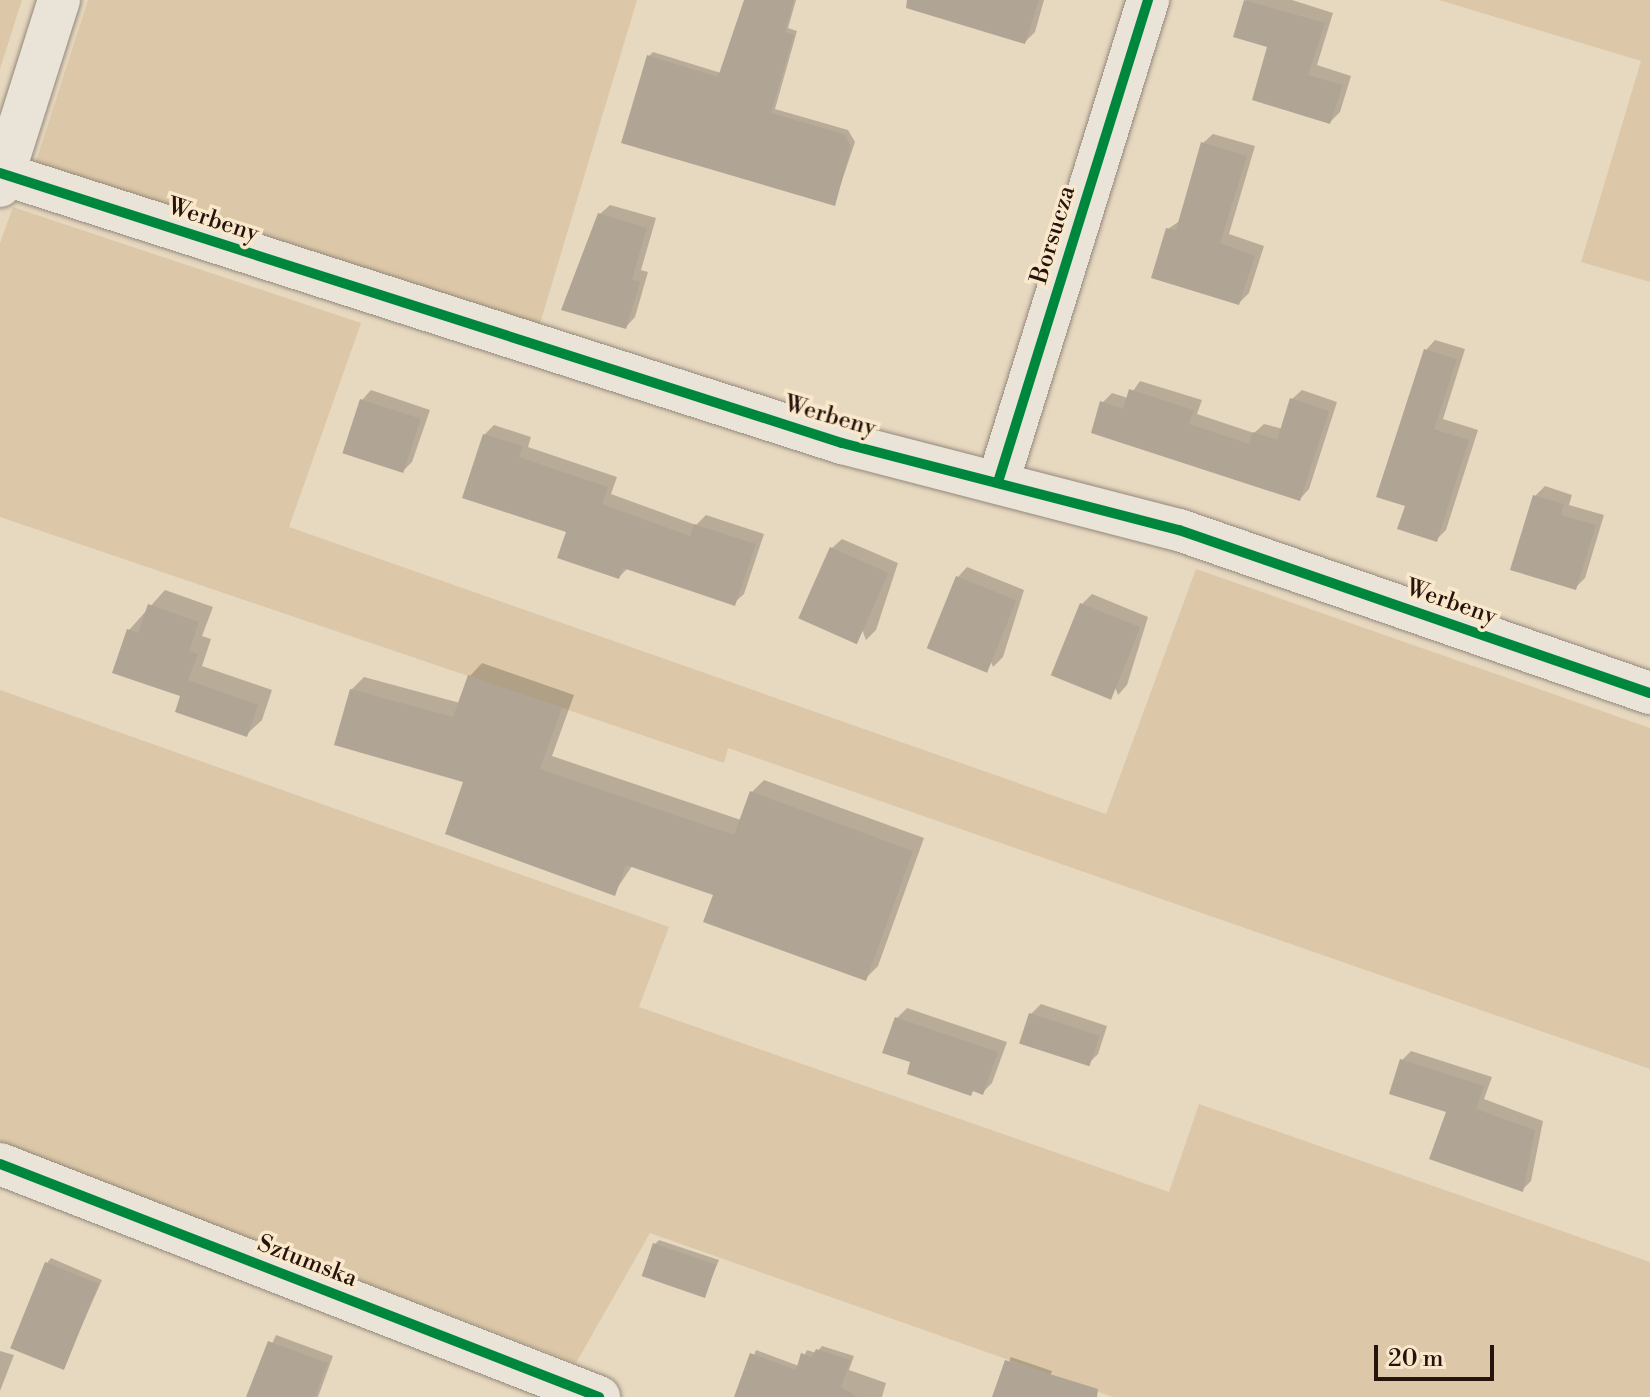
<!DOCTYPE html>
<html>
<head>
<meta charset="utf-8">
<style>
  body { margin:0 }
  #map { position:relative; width:1650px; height:1397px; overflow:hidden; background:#e7d8c0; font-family:"Libre Bodoni",serif }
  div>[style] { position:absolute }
  .green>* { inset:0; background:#dcc8a8 }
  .shadow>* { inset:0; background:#0003 }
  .building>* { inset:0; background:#b0a595; transform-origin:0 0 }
  .roads { filter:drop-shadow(0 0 2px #93887a) drop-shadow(0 0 2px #93887a) }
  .street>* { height:42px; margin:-21px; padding:0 21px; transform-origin:21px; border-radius:21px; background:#eae3d7 }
  .cycleway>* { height:10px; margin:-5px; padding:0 5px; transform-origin:5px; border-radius:5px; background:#00873e }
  span { translate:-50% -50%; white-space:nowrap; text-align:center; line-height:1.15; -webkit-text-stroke:7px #fae8cc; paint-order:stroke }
  .street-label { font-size:24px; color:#26130b }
  .scale { position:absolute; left:1374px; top:1345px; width:120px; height:36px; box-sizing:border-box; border:4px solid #26130b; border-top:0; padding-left:10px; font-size:24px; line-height:28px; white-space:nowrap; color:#26130b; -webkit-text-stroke:6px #fae8cc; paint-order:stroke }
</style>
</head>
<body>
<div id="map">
  <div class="green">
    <i style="clip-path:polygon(0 0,22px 0,0 69px)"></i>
    <i style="clip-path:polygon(88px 0,637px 0,539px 327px,33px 171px)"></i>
    <i style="clip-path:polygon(1439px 0,1650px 0,1650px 282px,1581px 262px,1641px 61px)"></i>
    <i style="clip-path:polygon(13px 207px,361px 323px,289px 527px,1106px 814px,1196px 569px,1650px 728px,1650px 1069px,728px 748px,724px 763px,0 517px,0 243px)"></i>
    <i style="clip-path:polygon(0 690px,669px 927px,639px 1007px,1169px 1192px,1199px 1104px,1650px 1262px,1650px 1397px,1113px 1397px,650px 1233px,576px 1363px,0 1143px)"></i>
  </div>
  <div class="shadow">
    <i style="clip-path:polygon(745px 0,796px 0,788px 28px,797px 31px,775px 109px,848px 130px,855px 142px,834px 204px,649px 56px,653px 52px,721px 73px)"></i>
    <i style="clip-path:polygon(959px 0,1044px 0,1035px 32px,1025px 42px)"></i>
    <i style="clip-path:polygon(1246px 0,1292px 0,1333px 13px,1317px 65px,1351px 76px,1340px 112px,1330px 122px,1270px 46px,1236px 36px)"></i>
    <i style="clip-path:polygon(1213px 134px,1255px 146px,1229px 234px,1264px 246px,1249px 293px,1239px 303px,1168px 229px,1181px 220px,1203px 143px)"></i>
    <i style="clip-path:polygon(610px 205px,656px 218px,641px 270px,648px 272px,635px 317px,626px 327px,600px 214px)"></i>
    <i style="clip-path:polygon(1435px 340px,1465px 349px,1443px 419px,1478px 430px,1446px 530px,1436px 540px,1407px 504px,1426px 350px)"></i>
    <i style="clip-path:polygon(1140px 381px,1202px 400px,1197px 414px,1254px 433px,1264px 424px,1283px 429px,1292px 399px,1302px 390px,1337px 402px,1309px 489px,1300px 499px,1102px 403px,1112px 393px,1128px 398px)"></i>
    <i style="clip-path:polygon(371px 390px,430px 410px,412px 462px,402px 472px,362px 400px)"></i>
    <i style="clip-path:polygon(494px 425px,531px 437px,528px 447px,617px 477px,611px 494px,696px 525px,706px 515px,764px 534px,744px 594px,734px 603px,628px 568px,619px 577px,569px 531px,484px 435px)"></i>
    <i style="clip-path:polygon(1545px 486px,1572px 495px,1569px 505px,1604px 515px,1585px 578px,1575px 588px,1535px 496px)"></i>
    <i style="clip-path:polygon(842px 539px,898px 563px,876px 630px,866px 640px,832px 548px)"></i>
    <i style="clip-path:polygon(967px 567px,1024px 590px,1003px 657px,993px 667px,958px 577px)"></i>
    <i style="clip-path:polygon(165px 590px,213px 607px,202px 636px,211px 639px,202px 666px,272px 690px,262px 720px,247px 734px,183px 695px,129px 630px)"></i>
    <i style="clip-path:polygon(1092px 594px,1148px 617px,1127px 685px,1118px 695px,1082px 604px)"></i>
    <i style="clip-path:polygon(482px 663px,574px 695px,552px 756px,741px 820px,752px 792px,764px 780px,924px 838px,878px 966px,866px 978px,715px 894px,632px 866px,614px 893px,351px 690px,364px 677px,460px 703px,470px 676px)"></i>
    <i style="clip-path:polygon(1041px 1004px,1107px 1026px,1098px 1054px,1088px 1064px,1022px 1042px,1031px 1014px)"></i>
    <i style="clip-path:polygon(907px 1008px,1007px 1042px,992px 1083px,983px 1092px,975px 1089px,970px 1094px,912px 1060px,897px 1018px)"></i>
    <i style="clip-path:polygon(1411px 1051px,1492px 1077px,1484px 1099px,1543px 1121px,1531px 1181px,1522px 1190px,1402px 1060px)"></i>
    <i style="clip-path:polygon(659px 1240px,719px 1260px,704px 1296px,655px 1244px)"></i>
    <i style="clip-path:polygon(51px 1258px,102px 1280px,63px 1368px,47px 1263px)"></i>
    <i style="clip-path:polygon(276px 1335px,333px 1356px,318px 1397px,248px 1397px)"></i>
    <i style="clip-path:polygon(822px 1346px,854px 1356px,849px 1370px,886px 1383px,882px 1397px,737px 1397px,756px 1350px,799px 1366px,807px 1350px,816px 1353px)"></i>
    <i style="clip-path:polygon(0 1351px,14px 1355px,0 1391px)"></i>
    <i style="clip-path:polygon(1011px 1357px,1052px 1371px,1044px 1397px,994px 1397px)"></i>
  </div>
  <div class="building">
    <i style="clip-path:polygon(744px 0,794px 0,785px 32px,794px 35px,771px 113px,844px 134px,851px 147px,835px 206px,621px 143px,647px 55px,718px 77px)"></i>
    <i style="clip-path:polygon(907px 0,1039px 0,1025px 44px,906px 8px)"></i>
    <i style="clip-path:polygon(1244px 0,1325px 23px,1308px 75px,1343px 85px,1330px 124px,1252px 100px,1267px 47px,1233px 37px)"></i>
    <i style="clip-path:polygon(1201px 142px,1247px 156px,1220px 243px,1255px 256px,1239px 305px,1151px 278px,1166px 228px,1176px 230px)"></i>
    <i style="clip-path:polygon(598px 213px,647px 228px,632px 279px,640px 282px,626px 329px,561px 310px)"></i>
    <i style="clip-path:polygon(1424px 349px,1457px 359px,1434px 429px,1469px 440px,1437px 542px,1397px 529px,1405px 506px,1376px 497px)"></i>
    <i style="clip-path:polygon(1129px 389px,1194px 410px,1189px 424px,1249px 444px,1253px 432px,1277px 440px,1290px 398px,1329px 411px,1300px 501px,1091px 433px,1100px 401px,1123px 409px)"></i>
    <i style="left:360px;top:399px;width:64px;height:57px;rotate:18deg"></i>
    <i style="clip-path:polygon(483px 434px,523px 446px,519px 457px,608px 487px,602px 504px,690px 536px,694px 524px,756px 544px,735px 606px,623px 568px,619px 579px,557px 558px,566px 532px,462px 498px)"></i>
    <i style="clip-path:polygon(1533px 495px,1564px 504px,1561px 515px,1596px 525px,1576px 590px,1510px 570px)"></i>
    <i style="left:830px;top:547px;width:64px;height:78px;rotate:24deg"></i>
    <i style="left:956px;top:576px;width:65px;height:78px;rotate:22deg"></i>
    <i style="left:1080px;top:603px;width:65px;height:78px;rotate:22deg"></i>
    <i style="clip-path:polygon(148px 604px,199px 622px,189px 651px,198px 654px,188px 680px,258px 705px,247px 737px,175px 712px,180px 696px,112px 673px,127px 629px,138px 633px)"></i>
    <i style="clip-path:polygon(468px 675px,562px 708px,540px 769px,734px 835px,750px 791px,913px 851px,866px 981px,703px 922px,713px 895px,626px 865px,615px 896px,445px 834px,463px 782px,334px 745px,350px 689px,453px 717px)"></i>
    <i style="left:1029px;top:1013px;width:74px;height:32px;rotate:18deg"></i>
    <i style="clip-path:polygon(895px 1017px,998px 1052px,983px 1095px,973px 1091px,971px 1096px,907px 1074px,910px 1062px,882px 1053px)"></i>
    <i style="clip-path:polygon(1400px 1059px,1484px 1086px,1476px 1109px,1535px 1130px,1523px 1192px,1429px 1159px,1446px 1112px,1389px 1094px)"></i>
    <i style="left:653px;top:1243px;width:67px;height:35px;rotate:19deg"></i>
    <i style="left:45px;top:1262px;width:58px;height:93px;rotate:22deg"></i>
    <i style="clip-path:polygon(268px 1341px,328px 1363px,315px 1397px,246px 1397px)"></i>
    <i style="clip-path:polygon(816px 1349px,851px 1360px,841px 1387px,858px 1397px,734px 1397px,750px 1353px,796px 1370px,801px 1353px,812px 1357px)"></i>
    <i style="clip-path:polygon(1005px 1360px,1098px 1389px,1097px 1397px,992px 1397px)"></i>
  </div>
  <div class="roads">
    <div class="street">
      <i style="left:0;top:173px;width:884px;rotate:17.78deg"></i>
      <i style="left:842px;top:443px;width:348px;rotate:14.5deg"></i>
      <i style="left:1179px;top:530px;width:498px;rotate:19.1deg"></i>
      <i style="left:0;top:186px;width:195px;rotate:-72.4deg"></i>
      <i style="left:998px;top:482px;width:505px;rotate:-72.71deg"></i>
      <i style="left:0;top:1164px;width:643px;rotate:21.26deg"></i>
    </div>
  </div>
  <div class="cycleway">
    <i style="left:0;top:173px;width:884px;rotate:17.78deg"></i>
    <i style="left:842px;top:443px;width:348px;rotate:14.5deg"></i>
    <i style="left:1179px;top:530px;width:498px;rotate:19.1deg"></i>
    <i style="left:998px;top:482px;width:505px;rotate:-72.71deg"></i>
    <i style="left:0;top:1164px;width:643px;rotate:21.26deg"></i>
  </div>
  <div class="street-label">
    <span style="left:213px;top:221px;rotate:18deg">Werbeny</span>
    <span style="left:1054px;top:235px;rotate:-73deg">Borsucza</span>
    <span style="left:830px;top:417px;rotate:16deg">Werbeny</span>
    <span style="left:1451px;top:603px;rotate:19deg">Werbeny</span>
    <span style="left:307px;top:1262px;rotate:21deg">Sztumska</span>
  </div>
  <div class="scale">20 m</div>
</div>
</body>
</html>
